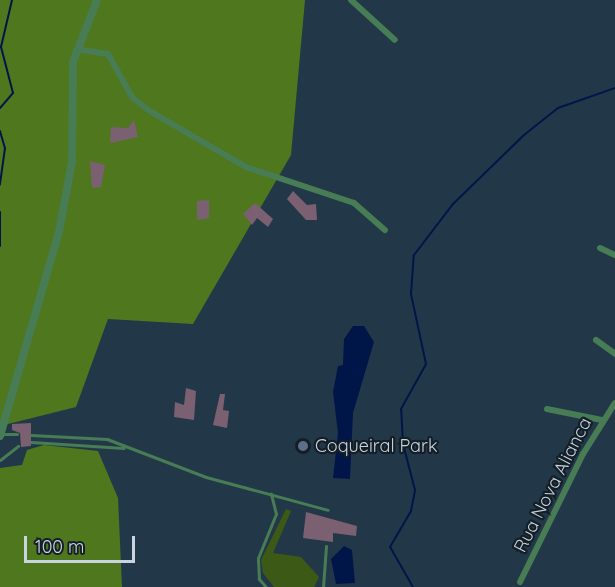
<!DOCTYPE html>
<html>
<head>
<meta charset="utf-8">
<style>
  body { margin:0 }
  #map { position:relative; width:615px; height:587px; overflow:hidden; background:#223849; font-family:Quicksand,sans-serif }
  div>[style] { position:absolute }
  .green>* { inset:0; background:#3c5a16 }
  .forest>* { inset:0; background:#4f771d }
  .water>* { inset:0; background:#001648 }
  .stream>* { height:2px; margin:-1px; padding:0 1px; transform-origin:1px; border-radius:1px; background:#001648 }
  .building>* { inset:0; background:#7a6071 }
  .service>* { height:3px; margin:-1.5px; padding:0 1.5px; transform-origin:1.5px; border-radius:1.5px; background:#487c54 }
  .minor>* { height:6px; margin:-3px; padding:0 3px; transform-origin:3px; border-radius:3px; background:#487c54 }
  .tertiary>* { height:8px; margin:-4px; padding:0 4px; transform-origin:4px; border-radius:4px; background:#487c54 }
  .dots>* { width:16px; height:16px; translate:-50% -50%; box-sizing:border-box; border:3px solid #141e26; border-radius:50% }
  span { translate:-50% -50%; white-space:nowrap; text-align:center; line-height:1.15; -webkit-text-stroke:4.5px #141e26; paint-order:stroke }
  .poi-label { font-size:18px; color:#c8d5e0 }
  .left { translate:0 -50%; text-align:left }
  .street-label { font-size:18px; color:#c8d5e0 }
  .scale { position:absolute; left:24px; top:536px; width:111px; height:27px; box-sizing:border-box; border:3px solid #c8d5e0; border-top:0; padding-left:8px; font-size:18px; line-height:21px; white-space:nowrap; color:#c8d5e0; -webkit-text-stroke:4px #141e26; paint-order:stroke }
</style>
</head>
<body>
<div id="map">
  <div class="green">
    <i style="clip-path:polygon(286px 509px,291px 511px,273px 553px,301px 557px,319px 577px,314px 587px,274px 587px,263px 573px,261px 560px)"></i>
  </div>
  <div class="forest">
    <i style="clip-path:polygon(0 0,305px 0,291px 155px,193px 324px,108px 319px,76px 407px,0 426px)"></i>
    <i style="clip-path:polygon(44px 445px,98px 451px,118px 498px,122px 587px,0 587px,0 468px,22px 465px,27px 450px)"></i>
  </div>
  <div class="water">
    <i style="clip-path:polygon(353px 326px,364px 326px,374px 342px,353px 413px,350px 479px,333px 478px,338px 433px,333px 392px,338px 366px,343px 365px,344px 339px)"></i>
    <i style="clip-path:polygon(344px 546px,352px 550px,355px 583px,336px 584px,331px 559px)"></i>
  </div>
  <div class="stream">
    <i style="left:0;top:108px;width:20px;rotate:-49deg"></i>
    <i style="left:13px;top:93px;width:48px;rotate:-104.6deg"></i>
    <i style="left:1px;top:47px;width:48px;rotate:-76.8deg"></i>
    <i style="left:0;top:131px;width:18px;rotate:74deg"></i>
    <i style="left:5px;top:148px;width:37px;rotate:98deg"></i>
    <i style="left:0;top:212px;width:34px;rotate:90deg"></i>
    <i style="left:413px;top:587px;width:46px;rotate:-119.9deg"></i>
    <i style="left:390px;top:547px;width:42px;rotate:-59.7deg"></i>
    <i style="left:411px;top:511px;width:21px;rotate:-79deg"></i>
    <i style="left:415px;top:490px;width:48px;rotate:-104.6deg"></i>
    <i style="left:403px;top:444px;width:35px;rotate:-93deg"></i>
    <i style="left:401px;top:409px;width:51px;rotate:-60.9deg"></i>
    <i style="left:426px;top:364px;width:72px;rotate:-102.1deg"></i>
    <i style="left:411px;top:294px;width:39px;rotate:-86deg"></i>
    <i style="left:414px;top:255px;width:64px;rotate:-52.6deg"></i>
    <i style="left:453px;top:204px;width:99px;rotate:-44.2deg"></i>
    <i style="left:524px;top:135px;width:43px;rotate:-38.5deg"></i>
    <i style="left:558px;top:108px;width:60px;rotate:-19.3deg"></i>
  </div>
  <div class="building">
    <i style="clip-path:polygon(134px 120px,138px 137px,110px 143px,111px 127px,128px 128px)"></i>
    <i style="clip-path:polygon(90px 161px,105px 165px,101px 187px,92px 188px)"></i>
    <i style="clip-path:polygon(293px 191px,307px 205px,316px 204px,317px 220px,306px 220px,287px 199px)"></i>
    <i style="clip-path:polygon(209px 200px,209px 218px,197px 220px,197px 201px)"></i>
    <i style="clip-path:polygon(255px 203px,273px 219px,268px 227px,257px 218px,252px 225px,243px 214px)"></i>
    <i style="clip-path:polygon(186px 388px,196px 391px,194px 420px,174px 417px,175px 402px,184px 405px)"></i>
    <i style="clip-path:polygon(220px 394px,225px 394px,223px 410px,229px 411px,227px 428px,213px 425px)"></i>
    <i style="clip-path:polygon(31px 423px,31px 446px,21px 447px,20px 433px,12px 430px,12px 424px)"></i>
    <i style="clip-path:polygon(306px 512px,357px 526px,356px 536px,333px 533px,333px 542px,303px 538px)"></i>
  </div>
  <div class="service">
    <i style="left:1px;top:434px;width:16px"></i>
    <i style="left:31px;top:435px;width:76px;rotate:3deg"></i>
    <i style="left:107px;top:439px;width:106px;rotate:21deg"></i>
    <i style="left:206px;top:477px;width:126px;rotate:15.1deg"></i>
    <i style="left:31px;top:442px;width:93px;rotate:3.7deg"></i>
    <i style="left:0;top:460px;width:23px;rotate:-38deg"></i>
    <i style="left:266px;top:587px;width:11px;rotate:-131deg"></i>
    <i style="left:259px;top:579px;width:21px;rotate:-93deg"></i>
    <i style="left:258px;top:558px;width:48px;rotate:-67.8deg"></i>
    <i style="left:276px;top:514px;width:21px;rotate:-104deg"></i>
    <i style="left:323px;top:587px;width:41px;rotate:-85.8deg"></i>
  </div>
  <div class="minor">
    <i style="left:351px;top:0;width:59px;rotate:42.3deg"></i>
    <i style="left:76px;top:49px;width:32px;rotate:9deg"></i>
    <i style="left:108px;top:54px;width:49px;rotate:60.8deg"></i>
    <i style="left:132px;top:97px;width:21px;rotate:39deg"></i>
    <i style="left:148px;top:110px;width:113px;rotate:30.2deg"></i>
    <i style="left:246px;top:167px;width:114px;rotate:18.4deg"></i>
    <i style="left:354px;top:203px;width:41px;rotate:41.1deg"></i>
    <i style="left:600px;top:248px;width:17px;rotate:25deg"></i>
    <i style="left:596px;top:340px;width:24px;rotate:36deg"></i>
    <i style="left:547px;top:409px;width:56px;rotate:11.3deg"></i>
    <i style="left:520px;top:582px;width:143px;rotate:-63.8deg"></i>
    <i style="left:583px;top:454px;width:60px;rotate:-57.9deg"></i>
  </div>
  <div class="tertiary">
    <i style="left:0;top:436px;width:212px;rotate:-73.9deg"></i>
    <i style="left:59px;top:232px;width:71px;rotate:-79.5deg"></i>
    <i style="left:72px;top:162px;width:100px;rotate:-89.4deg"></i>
    <i style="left:73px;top:62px;width:66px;rotate:-68.8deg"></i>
  </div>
  <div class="dots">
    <i style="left:303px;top:446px;background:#5c6f8a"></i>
  </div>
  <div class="poi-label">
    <span class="left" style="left:315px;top:446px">Coqueiral Park</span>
  </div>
  <div class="street-label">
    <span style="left:553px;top:485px;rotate:-63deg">Rua Nova Alianca</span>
  </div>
  <div class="scale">100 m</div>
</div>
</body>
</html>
